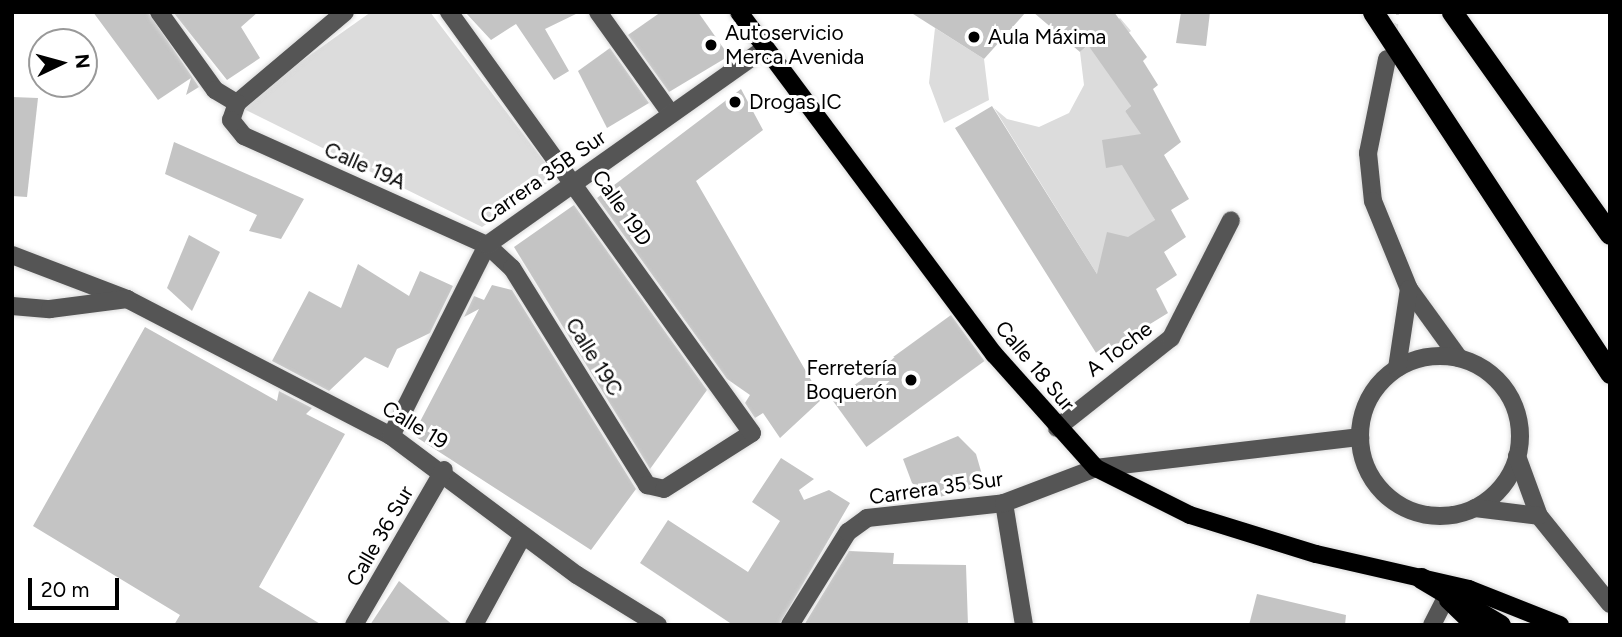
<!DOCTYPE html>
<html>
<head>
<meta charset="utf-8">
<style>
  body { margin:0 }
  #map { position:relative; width:1622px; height:637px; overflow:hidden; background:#fff; font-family:Figtree,sans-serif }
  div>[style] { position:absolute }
  .green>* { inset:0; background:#dcdcdc }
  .building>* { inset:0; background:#c4c4c4; transform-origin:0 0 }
  .minor-tunnel>* { height:18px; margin-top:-9px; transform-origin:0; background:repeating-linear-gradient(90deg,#d9d9d9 0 18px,transparent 0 27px) }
  .roads { filter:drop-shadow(0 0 2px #dbdbdb) drop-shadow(0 0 2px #dbdbdb) }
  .minor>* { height:18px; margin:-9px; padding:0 9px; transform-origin:9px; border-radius:9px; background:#555 }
  .minor>.ring { margin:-9px; padding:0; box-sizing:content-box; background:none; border:18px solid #555; border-radius:50% }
  .major>* { height:18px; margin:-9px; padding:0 9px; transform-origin:9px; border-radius:9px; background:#000 }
  .highway>* { height:21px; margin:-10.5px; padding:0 10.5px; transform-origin:10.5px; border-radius:10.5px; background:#000 }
  .dots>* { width:19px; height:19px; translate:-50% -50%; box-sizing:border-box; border:4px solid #fff; border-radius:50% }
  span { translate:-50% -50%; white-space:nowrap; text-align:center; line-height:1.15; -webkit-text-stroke:6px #fff; paint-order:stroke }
  .poi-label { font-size:21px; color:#000 }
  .left { translate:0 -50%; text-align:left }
  .right { translate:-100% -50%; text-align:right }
  .street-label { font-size:21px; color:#000 }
  .frame { position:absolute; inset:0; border:14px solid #000; pointer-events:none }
  .north { position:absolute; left:28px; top:28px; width:70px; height:70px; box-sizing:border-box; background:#fff; border:2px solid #999; border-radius:50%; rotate:85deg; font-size:19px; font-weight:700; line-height:28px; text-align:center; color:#000 }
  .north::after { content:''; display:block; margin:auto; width:24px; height:32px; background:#000; clip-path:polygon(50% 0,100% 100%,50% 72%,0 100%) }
  .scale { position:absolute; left:28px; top:578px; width:91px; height:32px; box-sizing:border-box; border:4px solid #000; border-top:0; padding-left:9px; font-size:21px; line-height:24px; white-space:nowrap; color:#000; -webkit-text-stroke:5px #fff; paint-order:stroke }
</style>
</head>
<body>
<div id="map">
  <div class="green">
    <i style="clip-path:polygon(371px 12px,430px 12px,556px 177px,482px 227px,238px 106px)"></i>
    <i style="clip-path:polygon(1120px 18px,1131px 31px,1102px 53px,1131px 106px,1125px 111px,1174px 172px,1141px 193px,1155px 220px,1120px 311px,994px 108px,1007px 119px,1039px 127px,1069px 113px,1084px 85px,1080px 52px)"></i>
    <i style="clip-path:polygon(935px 28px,984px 59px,989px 100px,944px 123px,929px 83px)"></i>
  </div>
  <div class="building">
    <i style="clip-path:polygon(93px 12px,148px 12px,199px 87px,186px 95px,191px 78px,158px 100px)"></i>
    <i style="clip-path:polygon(173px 12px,258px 12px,241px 27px,260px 58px,227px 80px)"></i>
    <i style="clip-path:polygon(465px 12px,580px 12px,545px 29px,569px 71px,554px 80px,516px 24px,491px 40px)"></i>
    <i style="clip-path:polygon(661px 12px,698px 12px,729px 56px,669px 92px,628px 35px)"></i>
    <i style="clip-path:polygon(910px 12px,1026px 12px,984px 59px)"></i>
    <i style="clip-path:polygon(1033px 12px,1114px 12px,1147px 57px,1143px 61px,1158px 85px,1153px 89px,1181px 142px,1164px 155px,1189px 199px,1171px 210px,1186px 237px,1164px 252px,1177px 275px,1156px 289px,1168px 313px,1098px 356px,955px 128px,992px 106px,1097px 274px,1107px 232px,1128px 237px,1155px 220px,1122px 165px,1106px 168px,1102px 140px,1141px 134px,1125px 111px,1131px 106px,1088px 45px,1080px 52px)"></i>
    <i style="clip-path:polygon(1181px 12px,1210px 12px,1206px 46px,1176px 43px)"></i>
    <i style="clip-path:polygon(610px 48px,649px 103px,607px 128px,578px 71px)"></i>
    <i style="clip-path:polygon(741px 89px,763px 130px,696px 181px,822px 399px,780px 438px,763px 413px,755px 418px,745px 403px,750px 395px,727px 379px,597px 198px)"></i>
    <i style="clip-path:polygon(12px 97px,38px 98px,27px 197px,12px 196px)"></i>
    <i style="clip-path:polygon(174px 142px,304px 199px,281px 239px,249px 231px,257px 215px,165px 174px)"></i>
    <i style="clip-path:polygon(574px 205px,707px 390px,650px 469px,514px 247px)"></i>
    <i style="clip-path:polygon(189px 235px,220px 252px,192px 311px,167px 288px)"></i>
    <i style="clip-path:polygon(358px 264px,409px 296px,420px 271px,453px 286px,430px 333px,397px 349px,388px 368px,365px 357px,329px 391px,272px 361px,309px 291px,341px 308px)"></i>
    <i style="clip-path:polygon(492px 285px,512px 290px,636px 489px,591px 550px,413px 435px,479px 309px,464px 317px,474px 296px,484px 300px)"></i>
    <i style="left:951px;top:315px;width:57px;height:146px;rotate:54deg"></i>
    <i style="clip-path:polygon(145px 327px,277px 401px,279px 391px,312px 408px,306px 414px,345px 434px,259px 587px,322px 625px,174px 625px,180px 615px,33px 526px)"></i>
    <i style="clip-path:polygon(958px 436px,976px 454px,985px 485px,932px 499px,912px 483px,903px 459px)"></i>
    <i style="clip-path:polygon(781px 458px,814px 479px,799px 490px,804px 500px,829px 490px,850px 503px,779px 625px,733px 625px,640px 563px,668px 520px,748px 572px,780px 521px,752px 502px)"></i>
    <i style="clip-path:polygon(849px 551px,894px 553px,893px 564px,966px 565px,968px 625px,804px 625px)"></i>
    <i style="clip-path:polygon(399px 581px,453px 625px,370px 625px)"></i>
    <i style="clip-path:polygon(1257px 594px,1346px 615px,1345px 625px,1249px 625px)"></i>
  </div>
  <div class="minor-tunnel">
    <i style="left:1388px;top:41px;width:29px;rotate:-86deg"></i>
  </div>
  <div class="roads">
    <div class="minor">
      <i style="left:159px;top:12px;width:96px;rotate:54.3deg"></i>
      <i style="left:215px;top:90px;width:26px;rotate:31deg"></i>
      <i style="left:345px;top:12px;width:141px;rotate:139.9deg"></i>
      <i style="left:237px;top:103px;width:18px;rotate:109deg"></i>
      <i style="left:231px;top:120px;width:21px;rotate:51deg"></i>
      <i style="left:244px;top:136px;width:266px;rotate:24.2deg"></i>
      <i style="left:487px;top:245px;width:34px;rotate:43deg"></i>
      <i style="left:512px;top:268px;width:256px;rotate:58.1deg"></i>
      <i style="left:647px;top:485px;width:17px;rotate:13deg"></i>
      <i style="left:664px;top:489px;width:104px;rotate:-32.5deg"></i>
      <i style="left:752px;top:433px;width:519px;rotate:-125.74deg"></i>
      <i style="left:598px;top:12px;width:125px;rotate:54.4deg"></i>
      <i style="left:1387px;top:59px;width:96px;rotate:101.4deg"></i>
      <i style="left:1368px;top:153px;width:48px;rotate:84.1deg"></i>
      <i style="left:1373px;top:201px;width:95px;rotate:67.8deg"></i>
      <i style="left:1409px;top:289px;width:85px;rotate:54.1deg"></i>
      <i style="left:12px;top:255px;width:123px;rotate:20.9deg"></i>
      <i style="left:127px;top:299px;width:297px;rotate:27.4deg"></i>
      <i style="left:391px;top:436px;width:232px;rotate:36.8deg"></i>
      <i style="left:577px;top:575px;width:95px;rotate:31.7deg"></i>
      <i style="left:12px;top:306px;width:38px;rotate:5deg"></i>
      <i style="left:50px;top:309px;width:78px;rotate:-7.4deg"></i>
      <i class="ring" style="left:1360px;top:356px;width:142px;height:142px"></i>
      <i style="left:1397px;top:368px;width:80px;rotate:-81.4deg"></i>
      <i style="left:1057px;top:428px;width:145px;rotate:-38.3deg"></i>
      <i style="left:1171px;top:338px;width:132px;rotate:-63deg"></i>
      <i style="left:391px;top:436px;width:214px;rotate:-63.3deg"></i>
      <i style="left:487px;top:245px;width:341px;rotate:-35.3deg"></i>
      <i style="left:1517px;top:456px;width:64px;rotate:69.9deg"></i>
      <i style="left:1539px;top:516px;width:113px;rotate:51.1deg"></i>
      <i style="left:1004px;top:503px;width:124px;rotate:80.7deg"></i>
      <i style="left:1475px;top:508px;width:64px;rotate:7.1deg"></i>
      <i style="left:354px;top:625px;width:179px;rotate:-59.9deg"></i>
      <i style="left:474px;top:625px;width:102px;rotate:-61.4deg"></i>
      <i style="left:790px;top:625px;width:110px;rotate:-58.1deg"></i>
      <i style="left:848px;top:532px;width:24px;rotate:-36deg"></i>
      <i style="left:867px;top:518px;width:138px;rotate:-6.2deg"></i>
      <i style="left:1004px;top:503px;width:98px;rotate:-20.8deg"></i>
      <i style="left:1096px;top:468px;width:266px;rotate:-6.7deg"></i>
      <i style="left:1432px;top:625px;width:30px;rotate:-63deg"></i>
    </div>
    <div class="major">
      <i style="left:739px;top:12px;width:427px;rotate:53.3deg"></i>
      <i style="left:994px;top:354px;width:153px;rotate:48.2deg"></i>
      <i style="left:1096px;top:468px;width:105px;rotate:26.6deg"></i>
      <i style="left:1190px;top:515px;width:132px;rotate:17.2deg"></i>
      <i style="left:1316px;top:554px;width:157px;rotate:12.9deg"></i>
      <i style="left:1469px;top:589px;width:98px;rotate:21.6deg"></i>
      <i style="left:1448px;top:600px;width:36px;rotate:44deg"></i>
    </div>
    <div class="highway">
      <i style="left:1373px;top:12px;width:432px;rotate:56.7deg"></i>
      <i style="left:1452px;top:12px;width:272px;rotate:54.6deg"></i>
      <i style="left:1421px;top:578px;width:92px;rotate:30.7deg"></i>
    </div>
  </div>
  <div class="dots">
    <i style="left:974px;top:37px;background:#000"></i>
    <i style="left:711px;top:45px;background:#000"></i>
    <i style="left:735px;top:102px;background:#000"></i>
    <i style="left:911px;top:380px;background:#000"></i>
  </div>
  <div class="poi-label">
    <span class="left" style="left:725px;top:45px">Autoservicio<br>Merca Avenida</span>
    <span class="left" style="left:988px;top:37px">Aula Máxima</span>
    <span class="left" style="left:749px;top:102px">Drogas IC</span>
    <span class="right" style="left:897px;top:380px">Ferretería<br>Boquerón</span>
  </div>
  <div class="street-label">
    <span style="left:365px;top:166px;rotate:24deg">Calle 19A</span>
    <span style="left:543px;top:177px;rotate:-35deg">Carrera 35B Sur</span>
    <span style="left:622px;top:208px;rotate:55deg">Calle 19D</span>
    <span style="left:1119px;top:349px;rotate:-37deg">A Toche</span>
    <span style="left:594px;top:357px;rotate:58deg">Calle 19C</span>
    <span style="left:1035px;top:366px;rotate:50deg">Calle 18 Sur</span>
    <span style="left:415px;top:425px;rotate:31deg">Calle 19</span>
    <span style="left:936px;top:488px;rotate:-8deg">Carrera 35 Sur</span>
    <span style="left:380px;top:536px;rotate:-60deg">Calle 36 Sur</span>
  </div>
  <div class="frame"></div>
  <div class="north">N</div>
  <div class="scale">20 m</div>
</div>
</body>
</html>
